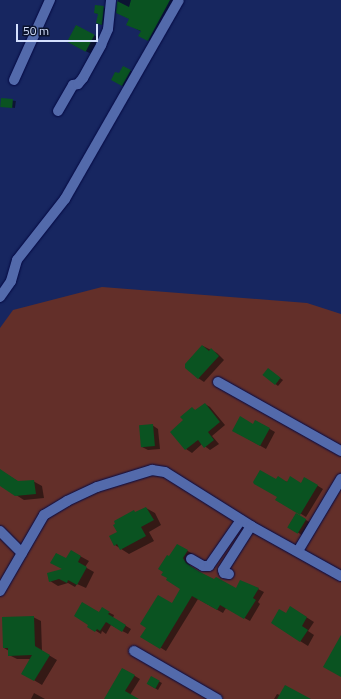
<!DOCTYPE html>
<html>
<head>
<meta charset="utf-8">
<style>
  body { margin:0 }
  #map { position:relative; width:341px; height:699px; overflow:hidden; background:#172660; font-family:"Titillium Web",sans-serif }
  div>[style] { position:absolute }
  .green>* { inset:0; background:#632f29 }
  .shadow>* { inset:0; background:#0007; transform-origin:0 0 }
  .building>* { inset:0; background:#0a5321; transform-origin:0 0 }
  .roads { filter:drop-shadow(0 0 1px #050943) drop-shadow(0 0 1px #050943) }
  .minor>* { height:10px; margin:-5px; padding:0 5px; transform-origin:5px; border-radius:5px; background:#536aab }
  span { translate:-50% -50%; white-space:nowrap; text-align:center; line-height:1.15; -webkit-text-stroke:4px #0b132c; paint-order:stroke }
  .scale { position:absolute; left:16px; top:24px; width:82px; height:18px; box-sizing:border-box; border:2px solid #d5e1fe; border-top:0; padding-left:5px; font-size:12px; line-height:14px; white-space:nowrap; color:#d5e1fe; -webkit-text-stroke:3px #0b132c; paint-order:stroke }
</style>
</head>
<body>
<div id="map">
  <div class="green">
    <i style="clip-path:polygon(102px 287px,307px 303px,341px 314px,341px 699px,0 699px,0 328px,13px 310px)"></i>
  </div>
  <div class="shadow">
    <i style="clip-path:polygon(118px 0,178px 0,155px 43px,146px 39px,142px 32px,127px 24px,130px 19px,117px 13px)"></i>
    <i style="clip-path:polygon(103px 7px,106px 9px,104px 25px,99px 24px,99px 14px,95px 13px)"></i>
    <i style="left:76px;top:26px;width:27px;height:18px;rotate:27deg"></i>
    <i style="clip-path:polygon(124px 67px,136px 74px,128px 89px,112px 79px,119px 75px)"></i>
    <i style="left:2px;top:99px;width:14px;height:7px;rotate:8deg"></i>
    <i style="clip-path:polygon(203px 346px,217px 353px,224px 360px,204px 382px,198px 378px)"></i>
    <i style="clip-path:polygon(270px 371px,283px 380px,278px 386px,264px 375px)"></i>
    <i style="clip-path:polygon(205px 404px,210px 407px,225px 425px,212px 436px,219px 444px,210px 450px,202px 444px,192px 453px,186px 449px,172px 432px,184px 420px,192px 408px,196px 411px)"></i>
    <i style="clip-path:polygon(256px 421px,275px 432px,266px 449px,234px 431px,254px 425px)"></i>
    <i style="clip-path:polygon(152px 425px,158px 429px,160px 449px,148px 450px,142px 447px)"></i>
    <i style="clip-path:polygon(0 470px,19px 482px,33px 481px,42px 486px,44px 498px,24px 500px,0 485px)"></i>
    <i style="clip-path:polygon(305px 478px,323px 489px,306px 517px,277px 499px,278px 497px,277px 480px,301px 484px)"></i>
    <i style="clip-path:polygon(146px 508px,155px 513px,161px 525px,149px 532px,154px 541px,129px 554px,115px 545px,118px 533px,136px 513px)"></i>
    <i style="left:296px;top:514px;width:17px;height:15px;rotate:31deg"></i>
    <i style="clip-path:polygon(177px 545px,193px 554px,188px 562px,191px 567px,203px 575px,236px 589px,258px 589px,264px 592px,258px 602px,260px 604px,250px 621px,226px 608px,223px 613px,198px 599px,166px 651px,142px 636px,172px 604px,182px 588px,170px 558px)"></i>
    <i style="clip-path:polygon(71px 551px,89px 561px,85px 567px,94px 572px,86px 588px,77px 584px,75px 587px,68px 583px,58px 586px,50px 581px,64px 570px)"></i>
    <i style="clip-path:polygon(102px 609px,114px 615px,113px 618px,131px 629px,128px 634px,111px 625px,106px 634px,102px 631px,101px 634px,88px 626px)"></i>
    <i style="clip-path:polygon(298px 612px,314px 622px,308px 631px,314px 635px,308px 646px,300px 641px,286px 614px)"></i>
    <i style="clip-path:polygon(33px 617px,41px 621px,42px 651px,57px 660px,42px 685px,22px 673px,31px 659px,17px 659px,9px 655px,9px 651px,4px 648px)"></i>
    <i style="clip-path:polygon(123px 669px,140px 679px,130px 695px,137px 699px,105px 699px)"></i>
    <i style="clip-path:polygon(152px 678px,162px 683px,158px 690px,148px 684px)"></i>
    <i style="clip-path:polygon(34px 693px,45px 699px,31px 699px)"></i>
    <i style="clip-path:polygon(277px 694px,280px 695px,309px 699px,274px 699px)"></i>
  </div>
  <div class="building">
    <i style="clip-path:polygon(131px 0,170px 0,148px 41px,138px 36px,141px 31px,126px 25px,129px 19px,116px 13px,117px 1px,129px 7px)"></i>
    <i style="clip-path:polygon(95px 5px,104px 6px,102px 25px,96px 23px,98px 14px,94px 13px)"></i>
    <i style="left:76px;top:25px;width:21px;height:19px;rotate:28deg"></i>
    <i style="clip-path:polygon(123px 66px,131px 70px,122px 86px,111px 80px,115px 72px,119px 73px)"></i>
    <i style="left:1px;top:98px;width:12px;height:9px;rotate:5deg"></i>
    <i style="clip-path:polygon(202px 345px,209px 351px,211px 348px,219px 356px,198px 379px,185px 368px,185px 364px)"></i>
    <i style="left:268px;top:368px;width:16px;height:9px;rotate:38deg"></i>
    <i style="clip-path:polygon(205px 403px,220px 422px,208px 432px,214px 440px,204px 448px,198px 440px,185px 450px,170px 432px,183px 420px,180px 417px,192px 407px,195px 410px)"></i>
    <i style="clip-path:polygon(240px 416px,253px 424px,255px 420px,270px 428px,260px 446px,232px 431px)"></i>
    <i style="left:153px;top:424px;width:22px;height:14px;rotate:85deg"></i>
    <i style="clip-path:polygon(0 469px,18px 481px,34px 480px,36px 494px,15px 496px,0 486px)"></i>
    <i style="clip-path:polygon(260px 470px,276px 479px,278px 476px,287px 482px,290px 476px,301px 483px,304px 477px,318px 485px,300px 515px,275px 500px,277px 497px,254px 484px,253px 482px)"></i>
    <i style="clip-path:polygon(146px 507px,154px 520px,141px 527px,146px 536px,120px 550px,117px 544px,114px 546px,109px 536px,117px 532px,113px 525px,115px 524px,114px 521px,134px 510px,135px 512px)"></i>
    <i style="left:296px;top:513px;width:12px;height:17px;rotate:31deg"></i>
    <i style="clip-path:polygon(177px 544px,188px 550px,183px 558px,186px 563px,200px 572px,214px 579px,216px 577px,236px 588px,240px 580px,259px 588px,253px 598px,256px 600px,244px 619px,220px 605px,217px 610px,192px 596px,160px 649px,140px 637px,146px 628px,140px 624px,158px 595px,172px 603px,180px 589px,166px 580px,167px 578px,161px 575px,163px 572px,158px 569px,167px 555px,169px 556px)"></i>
    <i style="clip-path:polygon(71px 550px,81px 556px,78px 562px,87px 567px,77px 585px,68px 580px,67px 583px,59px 579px,49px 582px,47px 573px,62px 569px,50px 563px,56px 553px,66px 558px)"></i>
    <i style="clip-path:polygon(82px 602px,99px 612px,102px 607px,110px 612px,108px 614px,126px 625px,122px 632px,106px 622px,100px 631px,97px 629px,95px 632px,87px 627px,88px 625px,74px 616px)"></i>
    <i style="clip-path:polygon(290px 606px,307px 617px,302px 626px,308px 630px,300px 642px,271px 623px,279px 609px,286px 613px)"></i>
    <i style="clip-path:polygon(34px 616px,35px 646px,50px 655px,34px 681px,21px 674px,32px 655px,8px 656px,8px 648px,3px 648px,2px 617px)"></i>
    <i style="clip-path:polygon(341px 635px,341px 677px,323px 667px)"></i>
    <i style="clip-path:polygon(122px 668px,135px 675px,125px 691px,139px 699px,104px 699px)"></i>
    <i style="left:151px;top:676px;width:10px;height:9px;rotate:29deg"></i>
    <i style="clip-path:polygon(285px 685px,311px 699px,277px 699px)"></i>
  </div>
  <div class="roads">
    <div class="minor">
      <i style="left:14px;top:80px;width:88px;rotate:-65.8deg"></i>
      <i style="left:58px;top:111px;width:30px;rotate:-60deg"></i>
      <i style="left:73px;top:85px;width:5px;rotate:-11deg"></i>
      <i style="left:78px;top:84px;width:8px;rotate:-50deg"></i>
      <i style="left:83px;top:78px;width:38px;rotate:-61deg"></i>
      <i style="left:101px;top:45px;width:17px;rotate:-66deg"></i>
      <i style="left:108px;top:29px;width:29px;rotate:-84deg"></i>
      <i style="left:0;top:297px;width:19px;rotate:-55deg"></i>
      <i style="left:11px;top:281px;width:22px;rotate:-74deg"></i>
      <i style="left:17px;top:260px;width:78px;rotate:-51.8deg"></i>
      <i style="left:65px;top:199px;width:229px;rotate:-60.2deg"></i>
      <i style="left:218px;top:382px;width:141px;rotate:29.3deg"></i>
      <i style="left:0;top:531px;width:31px;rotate:45deg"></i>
      <i style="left:298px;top:551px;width:84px;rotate:-59.2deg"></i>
      <i style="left:191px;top:559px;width:14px;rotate:30deg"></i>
      <i style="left:203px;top:566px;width:6px"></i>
      <i style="left:209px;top:566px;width:56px;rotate:-55.2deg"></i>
      <i style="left:229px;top:574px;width:5px;rotate:-169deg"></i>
      <i style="left:224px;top:573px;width:3px;rotate:-108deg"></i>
      <i style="left:223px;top:570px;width:52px;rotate:-57.5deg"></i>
      <i style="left:0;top:591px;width:88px;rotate:-59.9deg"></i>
      <i style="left:44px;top:515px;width:27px;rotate:-31deg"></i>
      <i style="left:67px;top:501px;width:33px;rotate:-25deg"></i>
      <i style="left:97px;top:487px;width:58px;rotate:-17.2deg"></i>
      <i style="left:152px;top:470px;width:13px;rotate:9deg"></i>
      <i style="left:165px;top:472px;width:102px;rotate:32.1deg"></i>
      <i style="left:251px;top:526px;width:103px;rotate:29.1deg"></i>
      <i style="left:134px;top:651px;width:96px;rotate:30deg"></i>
    </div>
  </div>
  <div class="scale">50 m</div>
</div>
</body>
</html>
